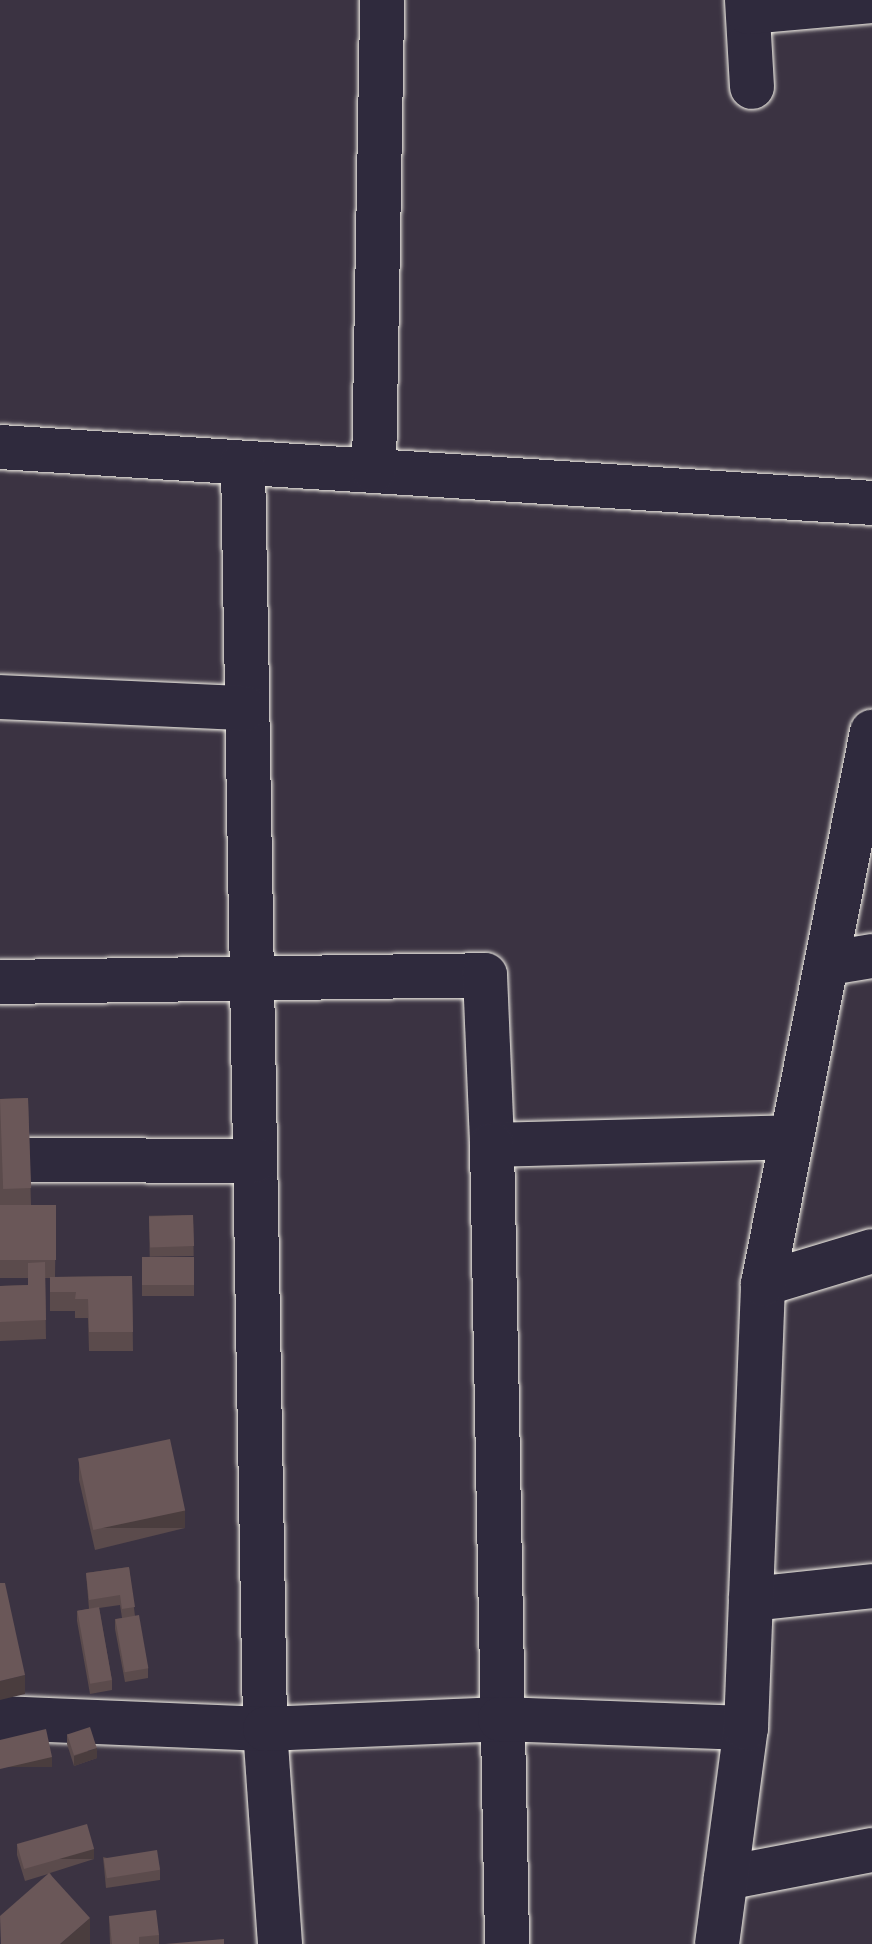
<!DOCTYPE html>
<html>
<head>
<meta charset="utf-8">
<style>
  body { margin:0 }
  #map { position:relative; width:872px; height:1944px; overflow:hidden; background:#3b3342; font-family:"Patrick Hand",sans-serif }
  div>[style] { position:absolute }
  .roads { filter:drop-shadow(0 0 2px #f4f1e8) drop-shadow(0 0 2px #f4f1e8) }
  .minor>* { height:44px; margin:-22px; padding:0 22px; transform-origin:22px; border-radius:22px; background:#2f2a3d }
  .wall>* { inset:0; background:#5b4b4c; transform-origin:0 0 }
  .shaded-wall>* { inset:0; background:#4a3d3e; transform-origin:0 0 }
  .building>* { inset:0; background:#6a5758; transform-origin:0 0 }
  span { translate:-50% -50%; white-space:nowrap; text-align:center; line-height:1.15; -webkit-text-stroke:8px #2f2a3d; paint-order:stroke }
</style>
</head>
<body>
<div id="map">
  <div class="roads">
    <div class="minor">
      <i style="left:747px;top:0;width:87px;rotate:86.7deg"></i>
      <i style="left:748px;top:12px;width:124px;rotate:-5.1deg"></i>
      <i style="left:0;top:447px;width:874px;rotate:3.67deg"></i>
      <i style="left:243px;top:463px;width:1266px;rotate:89deg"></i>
      <i style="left:265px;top:1729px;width:216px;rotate:86deg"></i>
      <i style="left:374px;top:470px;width:470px;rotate:-89deg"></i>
      <i style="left:0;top:697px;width:246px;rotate:2.6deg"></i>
      <i style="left:830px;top:963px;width:43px;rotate:-9.5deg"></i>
      <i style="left:0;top:982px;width:485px;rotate:-0.8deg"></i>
      <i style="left:485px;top:975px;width:170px;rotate:87.6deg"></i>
      <i style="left:492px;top:1145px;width:296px;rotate:-1.5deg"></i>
      <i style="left:492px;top:1145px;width:799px;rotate:88.92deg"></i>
      <i style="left:0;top:1160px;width:255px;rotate:0.2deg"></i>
      <i style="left:763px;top:1284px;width:114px;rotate:-16.8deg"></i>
      <i style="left:751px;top:1599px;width:122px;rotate:-6.1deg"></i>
      <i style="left:0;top:1718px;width:265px;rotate:2.4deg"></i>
      <i style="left:265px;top:1729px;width:235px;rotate:-2.4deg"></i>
      <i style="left:500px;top:1719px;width:246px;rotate:2.1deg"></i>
      <i style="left:726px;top:1878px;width:149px;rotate:-10.9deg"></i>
      <i style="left:717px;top:1944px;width:218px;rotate:-82.4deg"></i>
      <i style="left:746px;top:1728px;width:444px;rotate:-87.8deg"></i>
      <i style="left:763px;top:1284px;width:563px;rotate:-78.83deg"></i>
    </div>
  </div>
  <div class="wall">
    <i style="clip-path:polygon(28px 1098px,31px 1205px,56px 1205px,55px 1277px,132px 1276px,133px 1351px,89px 1351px,88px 1318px,75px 1318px,75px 1311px,50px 1311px,50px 1278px,45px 1278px,46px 1339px,0 1341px,0 1286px,28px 1285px,28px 1278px,0 1278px,0 1099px)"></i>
    <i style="left:193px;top:1215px;width:41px;height:44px;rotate:89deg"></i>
    <i style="left:194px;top:1257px;width:39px;height:52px;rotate:90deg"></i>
    <i style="clip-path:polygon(79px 1461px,185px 1528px,95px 1550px,79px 1480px)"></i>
    <i style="clip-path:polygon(129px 1567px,135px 1616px,148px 1668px,148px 1678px,125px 1682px,115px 1629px,115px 1619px,122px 1618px,120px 1605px,99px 1608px,112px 1680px,112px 1690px,90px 1694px,77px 1621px,77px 1611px,89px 1609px,86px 1573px)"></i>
    <i style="clip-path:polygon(67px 1734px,97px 1758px,74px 1766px,67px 1744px)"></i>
    <i style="clip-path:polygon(17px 1845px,94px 1859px,50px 1873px,90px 1944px,48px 1874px,25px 1881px,17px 1855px)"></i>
    <i style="clip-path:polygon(103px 1857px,160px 1870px,160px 1880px,106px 1888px)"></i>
    <i style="clip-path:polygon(109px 1916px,159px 1935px,159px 1944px,110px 1944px)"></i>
  </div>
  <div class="shaded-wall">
    <i style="left:185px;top:1510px;width:18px;height:92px;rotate:90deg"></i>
    <i style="clip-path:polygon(25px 1675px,25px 1694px,0 1700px,0 1681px)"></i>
    <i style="clip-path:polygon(97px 1748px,97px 1758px,74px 1766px,74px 1756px)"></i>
    <i style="left:52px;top:1757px;width:10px;height:53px;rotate:90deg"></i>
    <i style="left:94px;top:1849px;width:10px;height:72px;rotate:90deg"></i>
    <i style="clip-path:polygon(90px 1918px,90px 1944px,60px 1944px)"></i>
  </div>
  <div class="building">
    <i style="left:28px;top:1098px;width:90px;height:28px;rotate:88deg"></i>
    <i style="left:0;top:1205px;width:56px;height:55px"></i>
    <i style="left:193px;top:1215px;width:31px;height:44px;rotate:88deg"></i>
    <i style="left:194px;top:1257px;width:28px;height:52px;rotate:90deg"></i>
    <i style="clip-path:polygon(45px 1262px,46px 1320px,0 1322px,0 1286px,28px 1285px,28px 1263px)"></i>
    <i style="clip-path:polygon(132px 1276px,133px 1332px,89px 1332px,88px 1299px,75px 1299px,76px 1292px,50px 1292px,50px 1277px)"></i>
    <i style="left:170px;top:1439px;width:73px;height:94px;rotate:78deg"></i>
    <i style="clip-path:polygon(129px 1567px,135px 1607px,122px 1609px,120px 1595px,89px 1600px,86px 1573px)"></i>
    <i style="clip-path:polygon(0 1583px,5px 1583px,25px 1675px,0 1681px)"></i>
    <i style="left:99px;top:1607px;width:74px;height:22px;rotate:80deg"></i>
    <i style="left:139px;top:1615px;width:54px;height:24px;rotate:80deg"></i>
    <i style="left:90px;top:1727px;width:22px;height:24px;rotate:72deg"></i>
    <i style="clip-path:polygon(46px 1729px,52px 1757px,0 1769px,0 1740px)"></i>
    <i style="left:87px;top:1824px;width:26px;height:73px;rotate:74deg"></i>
    <i style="left:157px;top:1850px;width:20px;height:54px;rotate:81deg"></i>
    <i style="clip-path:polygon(49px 1873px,90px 1918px,60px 1944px,1px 1944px,0 1916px)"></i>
    <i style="clip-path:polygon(156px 1910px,159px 1935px,139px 1937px,139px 1944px,112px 1944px,109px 1916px)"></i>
    <i style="clip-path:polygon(224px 1939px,224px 1944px,165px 1944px)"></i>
  </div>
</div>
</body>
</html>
